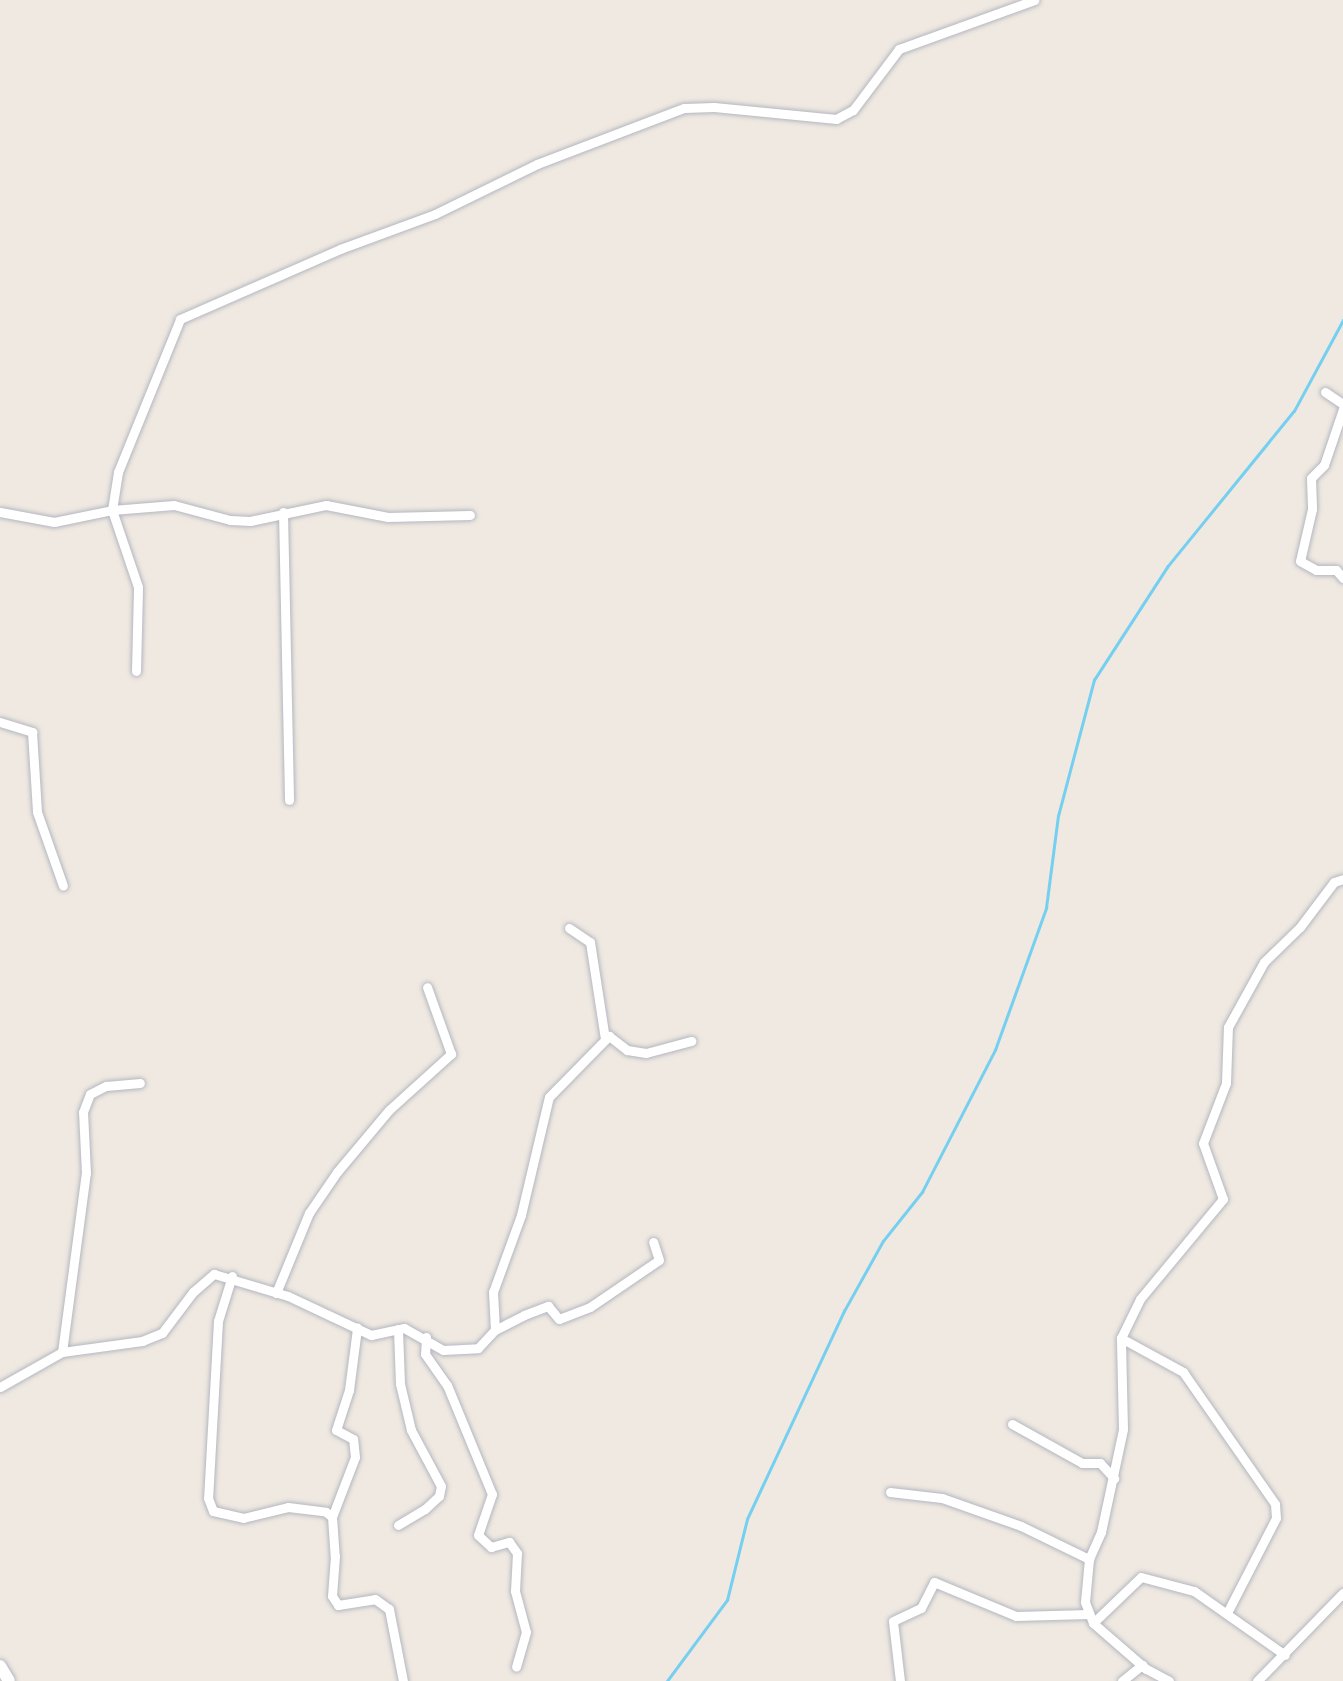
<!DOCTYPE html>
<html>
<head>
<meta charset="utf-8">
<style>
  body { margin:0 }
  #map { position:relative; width:1343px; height:1681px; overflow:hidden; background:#efe9e1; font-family:"DM Sans",sans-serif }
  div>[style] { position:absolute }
  .stream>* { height:2.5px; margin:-1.25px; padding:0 1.25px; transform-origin:1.25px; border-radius:1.25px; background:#75cff0 }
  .roads { filter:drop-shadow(0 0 2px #b4b7c1) drop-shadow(0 0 2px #b4b7c1) }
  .street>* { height:9px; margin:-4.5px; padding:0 4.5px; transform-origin:4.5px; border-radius:4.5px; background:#fff }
  .secondary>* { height:12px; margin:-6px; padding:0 6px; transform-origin:6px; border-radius:6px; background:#fff }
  span { translate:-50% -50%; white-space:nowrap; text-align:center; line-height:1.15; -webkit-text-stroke:5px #fff; paint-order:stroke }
</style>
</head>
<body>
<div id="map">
  <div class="stream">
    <i style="left:667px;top:1681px;width:101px;rotate:-53.5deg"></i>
    <i style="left:727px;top:1600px;width:83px;rotate:-76.1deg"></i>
    <i style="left:747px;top:1519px;width:230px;rotate:-65deg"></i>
    <i style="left:844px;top:1311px;width:80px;rotate:-60.9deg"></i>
    <i style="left:883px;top:1241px;width:63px;rotate:-51.5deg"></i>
    <i style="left:922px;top:1192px;width:160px;rotate:-62.8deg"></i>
    <i style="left:995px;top:1050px;width:151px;rotate:-70.2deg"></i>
    <i style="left:1046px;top:908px;width:93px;rotate:-82.6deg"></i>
    <i style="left:1058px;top:816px;width:141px;rotate:-75.2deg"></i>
    <i style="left:1094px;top:680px;width:135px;rotate:-57.1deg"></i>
    <i style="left:1167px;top:567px;width:201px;rotate:-50.9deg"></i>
    <i style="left:1294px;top:411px;width:103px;rotate:-61.7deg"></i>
  </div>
  <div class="roads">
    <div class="street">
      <i style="left:1325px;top:392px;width:22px;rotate:34deg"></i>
      <i style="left:1343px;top:409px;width:59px;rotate:108.7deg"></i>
      <i style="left:1324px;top:465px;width:18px;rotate:135deg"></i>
      <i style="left:1311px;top:478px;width:31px;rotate:88deg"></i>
      <i style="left:1312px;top:509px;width:53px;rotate:103deg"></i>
      <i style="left:1300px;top:561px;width:18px;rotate:29deg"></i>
      <i style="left:1316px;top:570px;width:20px"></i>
      <i style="left:1336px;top:570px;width:11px;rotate:49deg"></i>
      <i style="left:0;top:512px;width:55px;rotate:10.5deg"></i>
      <i style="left:54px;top:522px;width:59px;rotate:-11.7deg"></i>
      <i style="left:112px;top:510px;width:62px;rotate:-4.6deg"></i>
      <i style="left:174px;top:505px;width:58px;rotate:15deg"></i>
      <i style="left:230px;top:520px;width:20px;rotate:3deg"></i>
      <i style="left:250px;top:521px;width:78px;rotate:-11.9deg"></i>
      <i style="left:326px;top:505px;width:63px;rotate:11deg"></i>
      <i style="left:388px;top:517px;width:82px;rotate:-1.4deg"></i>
      <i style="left:283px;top:512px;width:288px;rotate:88.8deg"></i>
      <i style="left:136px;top:671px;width:84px;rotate:-88.6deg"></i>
      <i style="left:138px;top:587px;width:81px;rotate:-108.7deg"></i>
      <i style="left:112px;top:510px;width:38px;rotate:-81deg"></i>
      <i style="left:118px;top:472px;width:165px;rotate:-67.9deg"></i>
      <i style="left:180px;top:319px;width:175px;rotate:-23.6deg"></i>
      <i style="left:340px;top:249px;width:101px;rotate:-20.2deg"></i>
      <i style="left:435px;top:214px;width:114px;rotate:-26.1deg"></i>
      <i style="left:537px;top:164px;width:157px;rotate:-20.9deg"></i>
      <i style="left:684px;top:108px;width:30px;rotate:-2deg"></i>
      <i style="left:714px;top:107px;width:123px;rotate:5.6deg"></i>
      <i style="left:836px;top:119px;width:19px;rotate:-28deg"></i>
      <i style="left:853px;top:110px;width:76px;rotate:-53deg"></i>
      <i style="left:899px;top:49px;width:144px;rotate:-19.9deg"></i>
      <i style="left:0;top:722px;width:34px;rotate:17deg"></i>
      <i style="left:32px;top:732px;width:80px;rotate:86.4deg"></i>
      <i style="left:37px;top:812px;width:78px;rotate:70.6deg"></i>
      <i style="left:569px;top:928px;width:25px;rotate:34deg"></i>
      <i style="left:590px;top:942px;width:98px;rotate:81.2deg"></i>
      <i style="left:232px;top:1276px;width:47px;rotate:107.3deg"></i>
      <i style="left:218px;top:1321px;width:177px;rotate:93.2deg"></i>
      <i style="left:208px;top:1498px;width:14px;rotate:69deg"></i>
      <i style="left:213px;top:1511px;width:31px;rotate:13deg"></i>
      <i style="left:243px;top:1518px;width:46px;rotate:-13.7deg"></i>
      <i style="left:288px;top:1507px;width:38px;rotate:7deg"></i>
      <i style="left:326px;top:1512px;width:8px;rotate:40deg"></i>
      <i style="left:332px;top:1517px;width:39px;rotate:86deg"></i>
      <i style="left:335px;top:1556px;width:40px;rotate:94.3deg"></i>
      <i style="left:332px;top:1596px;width:11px;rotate:56deg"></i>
      <i style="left:338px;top:1605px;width:37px;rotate:-9deg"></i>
      <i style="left:375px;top:1599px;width:17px;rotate:36deg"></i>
      <i style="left:389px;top:1609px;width:73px;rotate:79deg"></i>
      <i style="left:276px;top:1293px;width:87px;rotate:-67.6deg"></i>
      <i style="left:309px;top:1213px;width:50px;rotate:-55.7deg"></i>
      <i style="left:337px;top:1172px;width:81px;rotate:-50deg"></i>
      <i style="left:389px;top:1110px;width:84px;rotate:-42.1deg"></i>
      <i style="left:451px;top:1054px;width:71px;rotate:-109.7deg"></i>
      <i style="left:495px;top:1330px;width:38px;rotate:-93deg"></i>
      <i style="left:493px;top:1292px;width:82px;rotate:-70deg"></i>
      <i style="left:521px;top:1215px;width:121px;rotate:-76.7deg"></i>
      <i style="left:549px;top:1097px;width:86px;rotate:-45.5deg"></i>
      <i style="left:609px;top:1036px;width:23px;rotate:38deg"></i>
      <i style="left:627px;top:1050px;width:19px;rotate:9deg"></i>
      <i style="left:646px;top:1053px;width:47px;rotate:-14.9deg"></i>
      <i style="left:426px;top:1337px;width:17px;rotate:93deg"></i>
      <i style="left:425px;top:1354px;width:38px;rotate:55deg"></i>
      <i style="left:447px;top:1385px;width:118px;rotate:67.6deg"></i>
      <i style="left:492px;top:1494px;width:43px;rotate:108.9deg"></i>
      <i style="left:478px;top:1535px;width:18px;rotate:43deg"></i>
      <i style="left:491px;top:1547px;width:19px;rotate:-16deg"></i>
      <i style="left:509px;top:1542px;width:14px;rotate:54deg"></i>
      <i style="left:517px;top:1553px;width:38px;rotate:93deg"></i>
      <i style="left:515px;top:1591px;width:42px;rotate:75deg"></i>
      <i style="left:526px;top:1632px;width:36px;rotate:106deg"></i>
      <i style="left:1121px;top:1338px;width:71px;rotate:28.7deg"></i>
      <i style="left:1183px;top:1372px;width:161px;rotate:55.1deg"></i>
      <i style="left:1275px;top:1504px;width:14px;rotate:86deg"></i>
      <i style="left:1276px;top:1518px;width:105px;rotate:117.3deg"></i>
      <i style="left:62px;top:1352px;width:181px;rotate:-82.4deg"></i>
      <i style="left:86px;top:1173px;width:61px;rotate:-92.8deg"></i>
      <i style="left:83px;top:1112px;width:19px;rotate:-69deg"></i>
      <i style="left:90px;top:1094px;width:18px;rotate:-27deg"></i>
      <i style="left:106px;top:1086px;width:34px;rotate:-5deg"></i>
      <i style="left:0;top:1387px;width:71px;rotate:-29.4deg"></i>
      <i style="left:62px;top:1352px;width:81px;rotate:-7.8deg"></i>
      <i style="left:142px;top:1341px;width:22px;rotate:-22deg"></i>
      <i style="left:162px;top:1333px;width:51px;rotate:-52.9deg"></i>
      <i style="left:193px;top:1292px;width:28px;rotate:-41deg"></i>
      <i style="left:214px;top:1274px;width:77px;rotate:16.6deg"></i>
      <i style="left:288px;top:1296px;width:92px;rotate:25.2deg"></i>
      <i style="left:371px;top:1335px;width:34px;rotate:-12deg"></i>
      <i style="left:404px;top:1328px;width:45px;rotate:29.4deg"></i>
      <i style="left:443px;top:1350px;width:35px;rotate:-3deg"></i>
      <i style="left:478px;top:1348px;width:25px;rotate:-47deg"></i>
      <i style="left:495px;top:1330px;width:33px;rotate:-27deg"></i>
      <i style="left:524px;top:1315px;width:26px;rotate:-21deg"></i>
      <i style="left:548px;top:1306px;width:17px;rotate:50deg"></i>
      <i style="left:559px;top:1319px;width:33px;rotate:-21deg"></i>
      <i style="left:590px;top:1307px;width:83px;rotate:-34.3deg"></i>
      <i style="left:659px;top:1260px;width:19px;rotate:-108deg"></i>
      <i style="left:1012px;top:1424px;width:80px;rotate:29.1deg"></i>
      <i style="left:1082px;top:1463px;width:18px"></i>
      <i style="left:1100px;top:1463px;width:21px;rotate:47deg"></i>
      <i style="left:890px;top:1492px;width:52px;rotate:6.6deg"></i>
      <i style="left:942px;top:1498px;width:84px;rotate:19.5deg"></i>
      <i style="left:1021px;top:1526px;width:76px;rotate:25.9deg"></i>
      <i style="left:332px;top:1517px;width:64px;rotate:-69deg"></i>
      <i style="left:355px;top:1457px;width:18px;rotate:-96deg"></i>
      <i style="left:353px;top:1439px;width:19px;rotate:-152deg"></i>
      <i style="left:336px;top:1430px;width:42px;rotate:-72deg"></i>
      <i style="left:349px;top:1390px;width:63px;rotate:-82.6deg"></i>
      <i style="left:398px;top:1525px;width:31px;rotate:-31deg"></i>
      <i style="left:425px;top:1509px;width:19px;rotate:-43deg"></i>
      <i style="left:439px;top:1496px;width:10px;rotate:-79deg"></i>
      <i style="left:441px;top:1486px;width:64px;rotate:-118.2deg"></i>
      <i style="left:411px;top:1430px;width:47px;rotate:-103.4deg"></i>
      <i style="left:400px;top:1384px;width:55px;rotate:-92.1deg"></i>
      <i style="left:1093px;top:1623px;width:66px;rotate:-43.8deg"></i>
      <i style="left:1141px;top:1577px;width:55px;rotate:14.8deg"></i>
      <i style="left:1194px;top:1591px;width:111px;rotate:35.1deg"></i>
      <i style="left:900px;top:1681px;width:60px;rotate:-96.7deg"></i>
      <i style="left:893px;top:1621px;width:31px;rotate:-25deg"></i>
      <i style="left:921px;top:1608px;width:29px;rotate:-63deg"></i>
      <i style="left:934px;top:1582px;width:89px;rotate:22.5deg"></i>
      <i style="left:1016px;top:1616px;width:73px;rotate:-1.6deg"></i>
      <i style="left:1122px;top:1681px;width:26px;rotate:-39deg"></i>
      <i style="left:1169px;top:1681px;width:26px;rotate:-152deg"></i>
      <i style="left:1146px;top:1669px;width:70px;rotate:-139deg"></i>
      <i style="left:1093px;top:1623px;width:22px;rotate:-111deg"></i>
      <i style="left:1085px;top:1602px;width:43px;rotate:-84.7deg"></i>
      <i style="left:1089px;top:1559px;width:30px;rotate:-66deg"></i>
      <i style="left:1101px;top:1532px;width:105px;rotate:-77.9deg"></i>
      <i style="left:1123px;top:1429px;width:91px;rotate:-91.3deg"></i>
      <i style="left:1121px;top:1338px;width:43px;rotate:-64deg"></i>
      <i style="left:1140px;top:1299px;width:130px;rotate:-50.3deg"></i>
      <i style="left:1223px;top:1199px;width:59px;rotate:-109.7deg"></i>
      <i style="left:1203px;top:1143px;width:64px;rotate:-69deg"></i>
      <i style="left:1226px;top:1083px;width:56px;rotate:-88deg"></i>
      <i style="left:1228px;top:1027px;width:74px;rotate:-61deg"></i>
      <i style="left:1264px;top:962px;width:50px;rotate:-44.2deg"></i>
      <i style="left:1300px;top:927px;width:56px;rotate:-52.9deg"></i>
      <i style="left:1334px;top:882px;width:9px;rotate:-18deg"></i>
      <i style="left:1257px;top:1681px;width:123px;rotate:-45.7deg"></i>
    </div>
    <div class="secondary">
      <i style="left:0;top:1666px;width:17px;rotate:59deg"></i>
    </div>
  </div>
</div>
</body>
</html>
